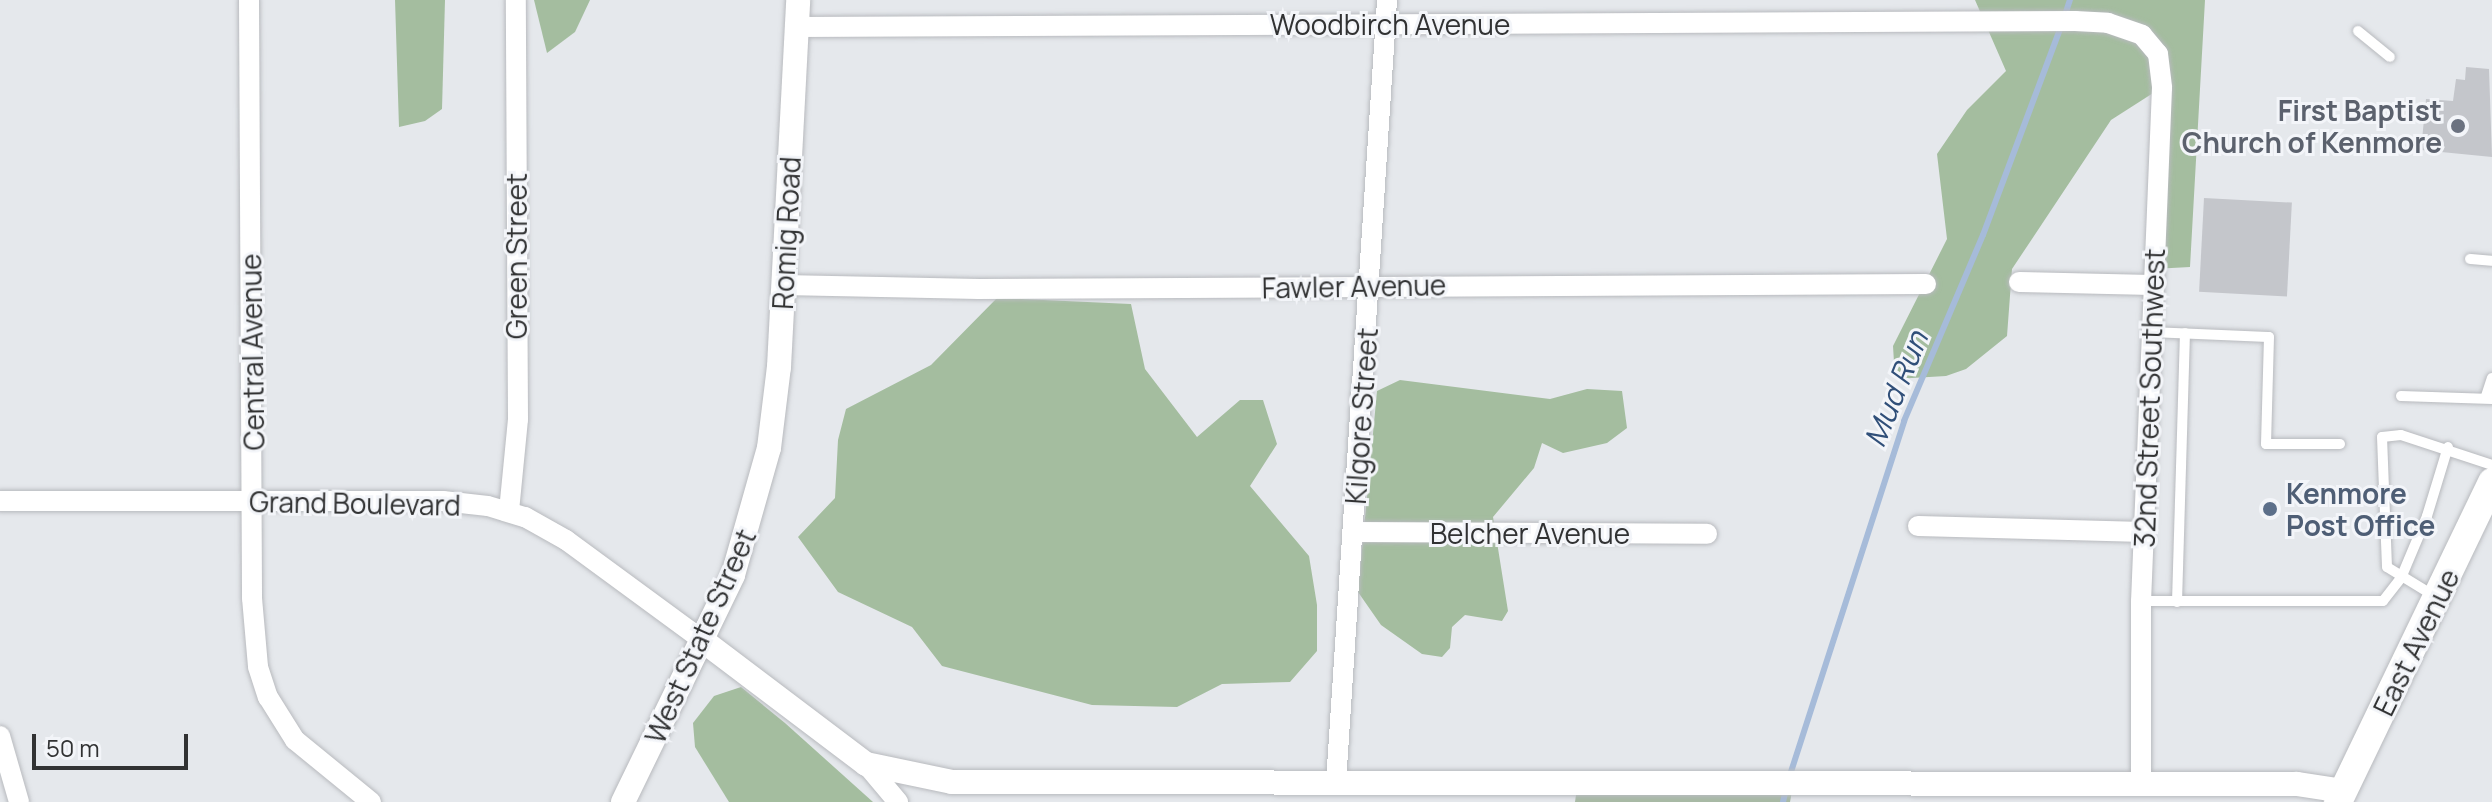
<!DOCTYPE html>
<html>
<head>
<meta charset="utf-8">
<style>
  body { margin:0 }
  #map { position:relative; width:2492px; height:802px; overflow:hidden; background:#e5e8ec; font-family:Manrope,sans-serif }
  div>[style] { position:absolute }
  .green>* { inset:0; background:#a8baa5 }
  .forest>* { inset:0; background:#a4bd9f }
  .stream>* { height:6px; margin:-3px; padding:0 3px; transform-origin:3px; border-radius:3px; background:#a6bbd9 }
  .building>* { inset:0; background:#c4c6cb; transform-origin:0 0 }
  .roads { filter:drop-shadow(0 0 2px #b8babe) drop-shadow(0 0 2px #b8babe) }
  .service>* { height:10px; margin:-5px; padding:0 5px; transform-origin:5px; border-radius:5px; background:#fff }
  .minor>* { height:20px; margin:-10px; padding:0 10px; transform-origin:10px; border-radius:10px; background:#fff }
  .tertiary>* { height:24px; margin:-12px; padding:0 12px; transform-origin:12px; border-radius:12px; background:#fff }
  .secondary>* { height:28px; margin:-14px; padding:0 14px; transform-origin:14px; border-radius:14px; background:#fff }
  .dots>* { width:22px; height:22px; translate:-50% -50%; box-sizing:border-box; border:4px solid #f3f5f9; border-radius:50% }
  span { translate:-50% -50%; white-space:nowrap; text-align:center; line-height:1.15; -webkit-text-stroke:6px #f3f5f9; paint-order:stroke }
  .street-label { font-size:28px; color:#313233 }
  .worship-label { font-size:28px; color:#5b616d; font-weight:700 }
  .right { translate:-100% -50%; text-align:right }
  .service-label { font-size:28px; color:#4e5e75; font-weight:700 }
  .left { translate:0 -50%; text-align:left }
  .water-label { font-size:30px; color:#304f79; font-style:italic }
  .scale { position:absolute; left:32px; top:734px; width:156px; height:36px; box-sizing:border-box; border:4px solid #313233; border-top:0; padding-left:10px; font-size:24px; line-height:28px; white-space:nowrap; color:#313233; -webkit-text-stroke:6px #f3f5f9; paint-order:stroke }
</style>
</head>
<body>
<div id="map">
  <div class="green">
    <i style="clip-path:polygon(1577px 788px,1792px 791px,1790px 802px,1575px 802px)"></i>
  </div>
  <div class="forest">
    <i style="clip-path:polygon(395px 0,445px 0,442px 109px,425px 121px,399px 127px)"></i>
    <i style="clip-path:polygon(534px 0,590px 0,575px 32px,547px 53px)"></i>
    <i style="clip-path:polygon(1975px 0,2205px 0,2190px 267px,2153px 269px,2161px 88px,2111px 120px,2012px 269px,2007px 336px,1966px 369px,1946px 376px,1895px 379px,1893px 346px,1947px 239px,1937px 154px,1967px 110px,2006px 71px)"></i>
    <i style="clip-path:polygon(997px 298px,1131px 304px,1145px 369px,1197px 437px,1240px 400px,1263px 400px,1277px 444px,1250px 486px,1309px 556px,1317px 605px,1317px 651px,1290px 682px,1222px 684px,1177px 707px,1092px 705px,942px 666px,912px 627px,838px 592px,798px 537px,835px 498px,838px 440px,846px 409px,931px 365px)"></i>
    <i style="clip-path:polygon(1400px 380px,1550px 399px,1587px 389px,1622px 391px,1627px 428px,1607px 443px,1563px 453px,1542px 443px,1534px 468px,1493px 517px,1508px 611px,1502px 621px,1465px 615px,1452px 627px,1450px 648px,1442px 657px,1422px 654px,1381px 625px,1358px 592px,1377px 391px)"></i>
    <i style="clip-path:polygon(741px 687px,785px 723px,873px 802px,729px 802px,695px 747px,693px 723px,714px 696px)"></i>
  </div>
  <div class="stream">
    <i style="left:2065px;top:15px;width:16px;rotate:-72deg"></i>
    <i style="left:1789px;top:778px;width:375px;rotate:-72.1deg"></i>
    <i style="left:1904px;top:421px;width:202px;rotate:-67deg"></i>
    <i style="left:1983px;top:235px;width:223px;rotate:-69.5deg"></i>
    <i style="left:1783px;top:802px;width:13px;rotate:-77deg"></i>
  </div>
  <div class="building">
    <i style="clip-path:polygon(2466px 67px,2489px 69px,2492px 157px,2421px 150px,2426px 99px,2453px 101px,2456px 79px,2465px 80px)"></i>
    <i style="left:2204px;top:198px;width:88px;height:94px;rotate:3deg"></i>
  </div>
  <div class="roads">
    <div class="service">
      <i style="left:2358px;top:31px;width:41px;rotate:39.1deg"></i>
      <i style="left:2470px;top:259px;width:22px;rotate:5deg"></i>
      <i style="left:2150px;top:332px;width:119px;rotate:2.4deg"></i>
      <i style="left:2269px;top:337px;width:107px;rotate:91.6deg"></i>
      <i style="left:2266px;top:444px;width:74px"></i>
      <i style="left:2401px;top:396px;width:91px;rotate:1.9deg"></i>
      <i style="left:2486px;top:396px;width:19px;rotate:-72deg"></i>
      <i style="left:2436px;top:597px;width:57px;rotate:-148.5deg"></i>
      <i style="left:2387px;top:567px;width:130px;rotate:-92.2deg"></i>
      <i style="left:2382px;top:437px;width:19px;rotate:-6deg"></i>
      <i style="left:2401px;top:435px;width:96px;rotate:18.2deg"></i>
      <i style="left:2141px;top:601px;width:242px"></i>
      <i style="left:2383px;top:601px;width:29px;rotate:-52deg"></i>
      <i style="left:2401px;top:578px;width:67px;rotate:-67.2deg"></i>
      <i style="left:2427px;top:516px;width:72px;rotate:-73.1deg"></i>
      <i style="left:2177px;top:602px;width:269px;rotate:-88.3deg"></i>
    </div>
    <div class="minor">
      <i style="left:249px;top:0;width:598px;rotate:89.71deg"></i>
      <i style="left:252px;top:598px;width:69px;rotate:85deg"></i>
      <i style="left:258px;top:667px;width:32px;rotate:72deg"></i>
      <i style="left:268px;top:697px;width:51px;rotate:57.9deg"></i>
      <i style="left:295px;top:740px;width:98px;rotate:39.2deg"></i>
      <i style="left:797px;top:27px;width:1278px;rotate:-0.27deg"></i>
      <i style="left:2075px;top:21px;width:33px;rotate:3deg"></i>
      <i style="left:2108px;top:23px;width:36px;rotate:19deg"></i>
      <i style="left:2142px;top:35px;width:25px;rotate:50deg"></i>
      <i style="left:2158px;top:54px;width:34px;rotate:83deg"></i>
      <i style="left:2162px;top:88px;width:513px;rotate:92.34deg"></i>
      <i style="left:2141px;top:601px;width:183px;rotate:90deg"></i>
      <i style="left:2019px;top:282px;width:134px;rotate:1.3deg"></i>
      <i style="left:783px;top:285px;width:196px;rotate:1.2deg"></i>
      <i style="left:979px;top:289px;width:947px;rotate:-0.3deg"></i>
      <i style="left:0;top:501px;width:443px"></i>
      <i style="left:443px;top:501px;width:45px;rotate:6.3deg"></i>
      <i style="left:488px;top:506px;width:39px;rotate:17deg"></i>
      <i style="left:525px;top:517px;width:47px;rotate:29.3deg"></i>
      <i style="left:566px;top:540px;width:169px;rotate:36.3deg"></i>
      <i style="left:509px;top:511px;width:92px;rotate:-84.4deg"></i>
      <i style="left:518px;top:419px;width:419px;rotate:-90.3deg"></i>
      <i style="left:1918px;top:526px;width:226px;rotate:1.5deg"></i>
      <i style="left:1353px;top:532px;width:354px;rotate:0.3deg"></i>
      <i style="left:0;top:736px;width:69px;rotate:73.9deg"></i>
      <i style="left:866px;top:764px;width:50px;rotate:49.9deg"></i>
      <i style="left:1336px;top:783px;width:785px;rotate:-86.27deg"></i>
    </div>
    <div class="tertiary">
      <i style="left:702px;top:640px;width:206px;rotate:37.1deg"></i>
      <i style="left:866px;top:764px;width:88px;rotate:11.8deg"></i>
      <i style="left:952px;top:782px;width:1345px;rotate:0.09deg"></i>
      <i style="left:2297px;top:784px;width:47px;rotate:8.7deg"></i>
      <i style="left:623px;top:802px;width:252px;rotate:-64.1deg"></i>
      <i style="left:733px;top:575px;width:132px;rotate:-74.2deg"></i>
      <i style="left:769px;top:448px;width:82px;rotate:-83deg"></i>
      <i style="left:779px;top:367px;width:367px;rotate:-87deg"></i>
    </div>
    <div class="secondary">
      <i style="left:2338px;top:802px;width:355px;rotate:-64.3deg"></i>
    </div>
  </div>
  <div class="dots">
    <i style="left:2458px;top:126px;background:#6b7280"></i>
    <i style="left:2270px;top:509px;background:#5c6f8a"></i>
  </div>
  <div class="street-label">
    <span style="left:1390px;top:24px">Woodbirch Avenue</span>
    <span style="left:786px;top:233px;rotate:-87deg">Romig Road</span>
    <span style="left:516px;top:256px;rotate:-90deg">Green Street</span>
    <span style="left:1354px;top:286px;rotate:-1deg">Fawler Avenue</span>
    <span style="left:252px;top:352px;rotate:-91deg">Central Avenue</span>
    <span style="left:2149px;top:398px;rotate:-88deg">32nd Street Southwest</span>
    <span style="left:1361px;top:416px;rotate:-86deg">Kilgore Street</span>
    <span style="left:355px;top:503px;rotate:1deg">Grand Boulevard</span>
    <span style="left:1530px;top:533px">Belcher Avenue</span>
    <span style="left:700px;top:636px;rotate:-66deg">West State Street</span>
    <span style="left:2416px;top:642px;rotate:-64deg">East Avenue</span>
  </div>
  <div class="worship-label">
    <span class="right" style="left:2442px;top:126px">First Baptist<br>Church of Kenmore</span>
  </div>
  <div class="service-label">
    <span class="left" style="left:2286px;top:509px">Kenmore<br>Post Office</span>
  </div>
  <div class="water-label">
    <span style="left:1896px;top:389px;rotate:-68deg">Mud Run</span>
  </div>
  <div class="scale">50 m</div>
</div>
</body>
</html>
